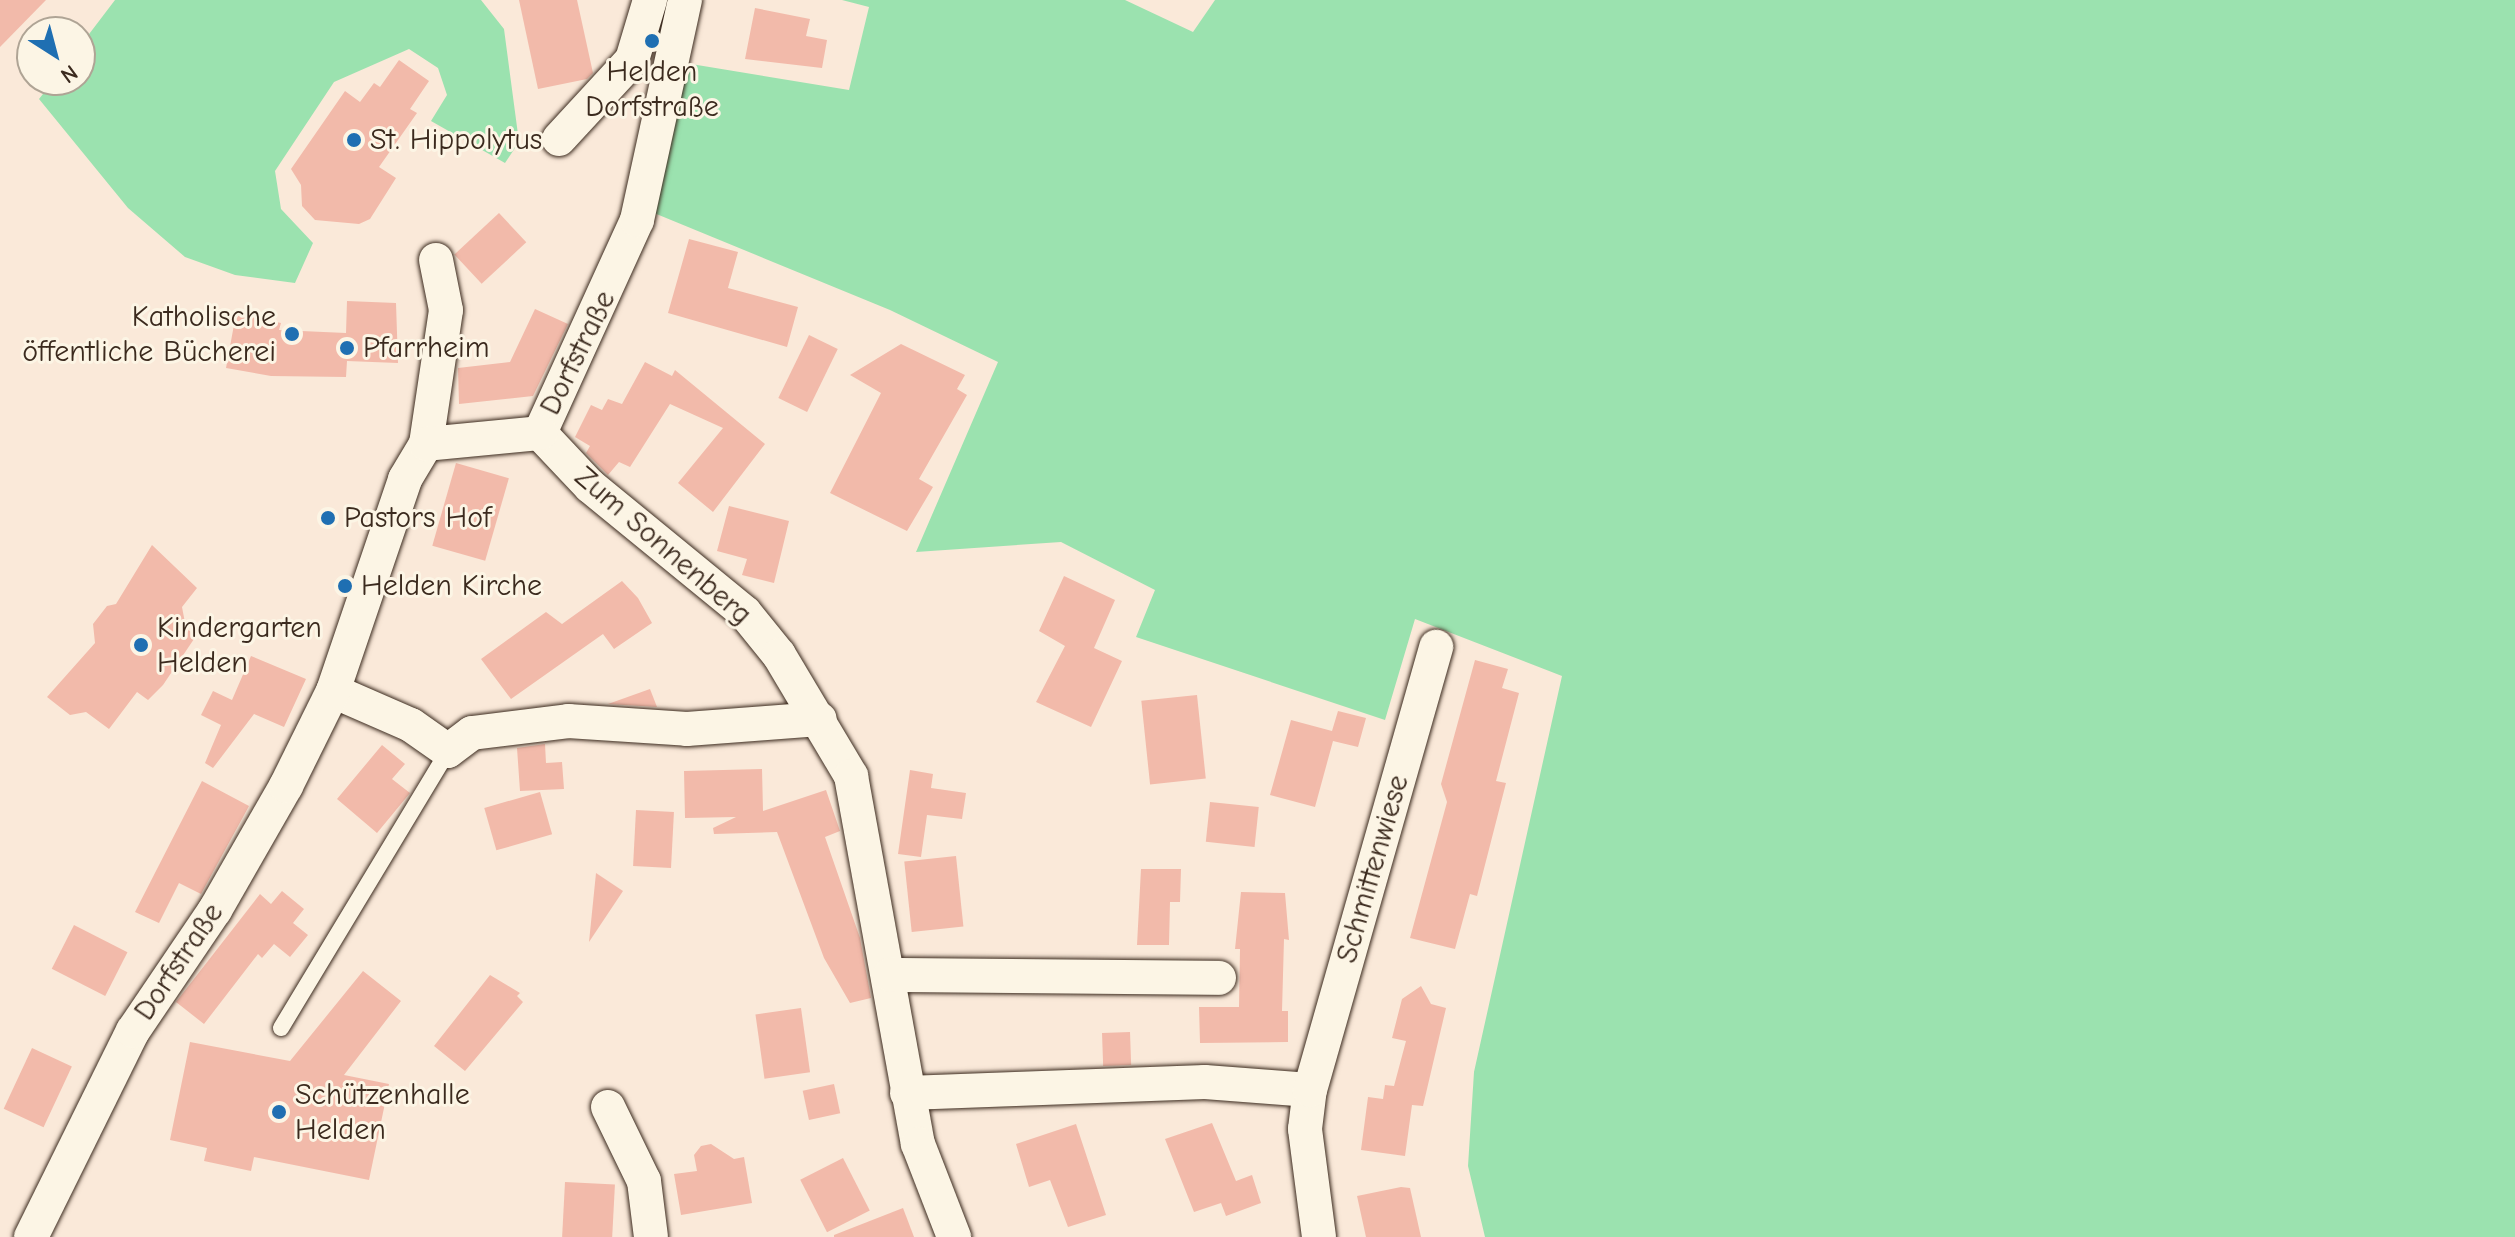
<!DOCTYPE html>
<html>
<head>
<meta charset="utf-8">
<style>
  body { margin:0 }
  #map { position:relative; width:2515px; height:1237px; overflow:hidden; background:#fae9d9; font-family:"Comic Neue",sans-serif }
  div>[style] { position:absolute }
  .green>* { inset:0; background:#9be2af }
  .building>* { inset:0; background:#f2baaa; transform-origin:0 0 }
  .roads { filter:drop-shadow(0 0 2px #3b2a1e) drop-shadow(0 0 2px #3b2a1e) }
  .lane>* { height:16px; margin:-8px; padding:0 8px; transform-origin:8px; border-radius:8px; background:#fcf5e5 }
  .street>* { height:34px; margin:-17px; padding:0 17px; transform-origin:17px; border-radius:17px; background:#fcf5e5 }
  .dots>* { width:22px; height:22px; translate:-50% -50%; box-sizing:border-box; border:4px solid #fcf5e5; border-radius:50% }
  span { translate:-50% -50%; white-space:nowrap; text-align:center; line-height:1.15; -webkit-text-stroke:6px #fcf5e5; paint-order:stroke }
  .poi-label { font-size:30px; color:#3b2a1e }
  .left { translate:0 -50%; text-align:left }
  .right { translate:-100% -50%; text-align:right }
  .street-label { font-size:30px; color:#3b2a1e }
  .north { position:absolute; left:16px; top:16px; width:80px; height:80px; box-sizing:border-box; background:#fcf5e5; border:2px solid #afa495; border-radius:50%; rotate:144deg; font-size:22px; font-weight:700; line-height:32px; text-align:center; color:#3b2a1e }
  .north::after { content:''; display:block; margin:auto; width:28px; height:36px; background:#1f6fb2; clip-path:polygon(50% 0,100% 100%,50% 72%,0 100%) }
</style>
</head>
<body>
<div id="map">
  <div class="green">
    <i style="clip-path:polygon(115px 0,481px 0,504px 29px,519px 142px,505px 163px,431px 121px,447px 95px,438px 68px,409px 49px,334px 82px,275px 171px,281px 209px,313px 243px,295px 283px,235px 275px,185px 257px,128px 208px,39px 99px,54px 80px,80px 80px,80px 46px)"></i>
    <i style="clip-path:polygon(842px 0,1125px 0,1193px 32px,1215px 0,2515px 0,2515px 1237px,1485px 1237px,1468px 1166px,1474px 1072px,1562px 676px,1415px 619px,1385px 720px,1136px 637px,1155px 590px,1061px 542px,916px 552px,998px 362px,890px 310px,654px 213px,685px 63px,849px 90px,869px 7px)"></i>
  </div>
  <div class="building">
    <i style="clip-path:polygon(0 0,46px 0,0 47px)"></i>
    <i style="clip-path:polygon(519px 0,577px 0,593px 73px,587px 79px,538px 89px)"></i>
    <i style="clip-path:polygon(755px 8px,810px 19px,806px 36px,827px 40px,822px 68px,745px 59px)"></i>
    <i style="clip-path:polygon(399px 60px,429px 81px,410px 109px,417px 113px,379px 167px,396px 178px,370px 219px,359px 224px,315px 220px,302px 206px,301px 185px,291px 169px,345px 91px,360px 102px,374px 83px,380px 87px)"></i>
    <i style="left:499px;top:213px;width:40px;height:61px;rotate:47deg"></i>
    <i style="clip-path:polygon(689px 239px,738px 252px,728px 288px,798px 307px,787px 347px,668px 313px)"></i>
    <i style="clip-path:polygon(347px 301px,396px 303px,398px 363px,347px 361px,346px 377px,271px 376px,226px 368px,236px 314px,281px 323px,279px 330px,346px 333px)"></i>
    <i style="clip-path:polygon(535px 309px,568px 324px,533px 396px,459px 404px,458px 368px,510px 362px)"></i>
    <i style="left:809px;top:335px;width:32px;height:70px;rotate:26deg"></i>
    <i style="clip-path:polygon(901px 344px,965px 375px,957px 389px,967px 395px,919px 479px,933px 487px,907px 531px,830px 493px,881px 393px,850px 375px)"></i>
    <i style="clip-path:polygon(645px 362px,672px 376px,675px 370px,765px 444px,713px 512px,678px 483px,723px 428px,670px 404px,630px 467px,619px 462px,608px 475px,586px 453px,590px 446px,575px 437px,591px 405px,602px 410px,608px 399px,622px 404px)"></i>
    <i style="left:456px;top:463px;width:55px;height:86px;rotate:16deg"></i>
    <i style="clip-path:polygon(729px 506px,789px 521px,774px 583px,742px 575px,747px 559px,717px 551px)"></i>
    <i style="clip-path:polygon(152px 545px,197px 588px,182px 607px,186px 628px,196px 636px,163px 685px,148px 700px,137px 692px,109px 729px,86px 712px,70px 715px,47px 697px,95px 643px,93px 624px,107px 606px,116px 604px)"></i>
    <i style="clip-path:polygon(1064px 576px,1115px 600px,1094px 648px,1122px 661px,1091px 727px,1036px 702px,1065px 646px,1039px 631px)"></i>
    <i style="clip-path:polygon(622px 581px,638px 598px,652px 623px,614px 649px,603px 634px,511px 699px,481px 659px,546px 612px,562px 624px)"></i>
    <i style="clip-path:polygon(251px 656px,306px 679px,284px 727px,254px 714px,213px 768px,205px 763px,221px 725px,201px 715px,213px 691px,232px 700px)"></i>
    <i style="clip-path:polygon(1475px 660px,1508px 669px,1502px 688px,1519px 693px,1496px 781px,1506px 783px,1477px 896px,1470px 894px,1455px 949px,1410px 938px,1447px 802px,1441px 784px)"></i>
    <i style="clip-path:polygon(650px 689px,657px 707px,608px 704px)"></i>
    <i style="left:1197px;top:695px;width:84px;height:56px;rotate:84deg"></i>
    <i style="clip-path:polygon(1338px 711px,1366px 718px,1358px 747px,1333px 741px,1315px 807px,1270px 795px,1291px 720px,1332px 731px)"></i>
    <i style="clip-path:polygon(545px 744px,546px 763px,562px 762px,564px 789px,520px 791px,517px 748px)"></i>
    <i style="clip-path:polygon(382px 745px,405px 764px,392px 779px,410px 793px,377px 833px,337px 799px)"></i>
    <i style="clip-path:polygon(762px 769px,763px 811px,826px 790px,840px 831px,825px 837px,860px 938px,871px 998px,850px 1003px,824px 958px,777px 832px,714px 834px,713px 828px,736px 817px,685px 818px,684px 771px)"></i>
    <i style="clip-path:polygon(910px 770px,933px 774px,931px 788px,966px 793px,962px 819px,927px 815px,921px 857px,898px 854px)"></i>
    <i style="clip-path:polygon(202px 781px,249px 806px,201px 894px,179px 883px,159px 923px,135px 912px)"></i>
    <i style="left:540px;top:792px;width:44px;height:58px;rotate:74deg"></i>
    <i style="left:1210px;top:802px;width:49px;height:40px;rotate:6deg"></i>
    <i style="left:636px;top:810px;width:38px;height:56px;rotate:3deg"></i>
    <i style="left:956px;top:856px;width:71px;height:52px;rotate:84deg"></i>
    <i style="clip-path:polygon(1141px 869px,1181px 869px,1180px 902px,1170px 902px,1169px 945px,1137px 945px)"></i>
    <i style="clip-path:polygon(596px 873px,623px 891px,589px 942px)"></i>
    <i style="clip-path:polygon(282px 891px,304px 909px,293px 923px,308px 935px,290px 957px,274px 944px,262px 958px,258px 954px,204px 1024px,176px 1002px,260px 894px,271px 904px)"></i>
    <i style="clip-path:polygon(1241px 892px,1285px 893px,1289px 940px,1284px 939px,1282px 1011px,1288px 1011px,1288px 1042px,1200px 1043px,1199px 1007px,1239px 1007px,1240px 949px,1235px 949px)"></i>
    <i style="left:74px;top:925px;width:60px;height:49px;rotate:27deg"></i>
    <i style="clip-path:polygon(363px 971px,401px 1001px,344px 1075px,389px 1084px,369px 1180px,254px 1157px,251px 1171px,204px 1161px,207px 1148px,170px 1140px,190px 1042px,290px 1061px)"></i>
    <i style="clip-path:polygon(490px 975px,520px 993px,517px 996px,523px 1002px,465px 1071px,434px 1046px)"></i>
    <i style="clip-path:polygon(1421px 986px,1431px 1004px,1446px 1008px,1423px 1106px,1412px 1105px,1405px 1156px,1361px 1150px,1368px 1097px,1383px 1099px,1385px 1085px,1394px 1086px,1406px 1041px,1392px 1038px,1402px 999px)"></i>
    <i style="left:801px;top:1008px;width:65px;height:46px;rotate:82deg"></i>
    <i style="left:1130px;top:1032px;width:33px;height:28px;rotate:88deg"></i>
    <i style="left:32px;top:1048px;width:44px;height:67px;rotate:25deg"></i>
    <i style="left:834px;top:1084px;width:30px;height:32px;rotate:78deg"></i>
    <i style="clip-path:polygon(1212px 1123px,1236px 1181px,1252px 1175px,1261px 1203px,1226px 1216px,1221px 1203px,1194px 1212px,1165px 1139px)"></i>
    <i style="clip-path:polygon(1076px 1124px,1106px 1215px,1068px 1227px,1050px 1180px,1029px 1187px,1016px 1144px)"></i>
    <i style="clip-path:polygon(711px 1144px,734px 1159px,744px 1157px,752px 1203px,681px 1215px,674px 1174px,697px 1171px,694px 1155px,701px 1146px)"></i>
    <i style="left:843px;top:1158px;width:59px;height:48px;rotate:63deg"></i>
    <i style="left:565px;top:1182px;width:50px;height:55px;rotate:3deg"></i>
    <i style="clip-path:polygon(1401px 1187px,1410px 1188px,1421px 1237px,1366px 1237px,1357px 1196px)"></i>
    <i style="clip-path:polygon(903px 1208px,914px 1237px,834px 1237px,834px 1235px)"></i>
  </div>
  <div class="roads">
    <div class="lane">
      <i style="left:281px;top:1028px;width:323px;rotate:-58.9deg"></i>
    </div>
    <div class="street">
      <i style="left:559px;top:139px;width:108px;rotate:-47.3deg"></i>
      <i style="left:632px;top:60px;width:63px;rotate:-73.3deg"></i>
      <i style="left:540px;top:433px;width:73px;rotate:46.7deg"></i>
      <i style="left:590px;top:486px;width:200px;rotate:39.3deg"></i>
      <i style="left:745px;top:613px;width:54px;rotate:51deg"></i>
      <i style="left:779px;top:655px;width:141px;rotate:59.2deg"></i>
      <i style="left:851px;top:776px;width:374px;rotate:79.7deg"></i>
      <i style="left:918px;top:1144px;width:100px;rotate:68.8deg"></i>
      <i style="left:540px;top:433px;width:234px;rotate:-65.5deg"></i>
      <i style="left:637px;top:220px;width:225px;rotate:-77.7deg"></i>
      <i style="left:426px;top:444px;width:135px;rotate:-81.5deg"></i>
      <i style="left:446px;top:310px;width:51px;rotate:-101.3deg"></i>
      <i style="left:333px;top:691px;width:85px;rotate:23.6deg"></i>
      <i style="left:411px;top:725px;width:45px;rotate:35.1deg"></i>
      <i style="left:448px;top:751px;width:30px;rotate:-37deg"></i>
      <i style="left:472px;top:733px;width:97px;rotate:-7.1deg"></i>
      <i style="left:568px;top:721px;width:119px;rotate:3.8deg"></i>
      <i style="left:687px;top:729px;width:133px;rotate:-4.3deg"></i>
      <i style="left:890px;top:975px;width:329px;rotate:0.5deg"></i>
      <i style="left:907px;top:1093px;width:298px;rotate:-2.1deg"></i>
      <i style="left:1205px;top:1082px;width:105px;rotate:4.4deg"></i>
      <i style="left:608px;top:1107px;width:82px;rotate:64.1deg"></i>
      <i style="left:644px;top:1181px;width:56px;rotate:82.9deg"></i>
      <i style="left:31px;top:1237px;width:230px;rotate:-63.7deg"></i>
      <i style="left:133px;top:1031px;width:146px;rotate:-55.9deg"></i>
      <i style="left:215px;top:910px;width:143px;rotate:-60.2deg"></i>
      <i style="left:286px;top:786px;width:106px;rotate:-63.7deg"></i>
      <i style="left:333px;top:691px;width:224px;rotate:-71.2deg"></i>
      <i style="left:405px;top:479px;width:41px;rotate:-59deg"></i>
      <i style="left:426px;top:444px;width:115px;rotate:-5.5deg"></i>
      <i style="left:1319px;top:1237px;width:109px;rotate:-97.4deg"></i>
      <i style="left:1305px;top:1129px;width:39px;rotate:-83deg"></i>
      <i style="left:1310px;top:1090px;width:461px;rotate:-74.1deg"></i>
    </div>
  </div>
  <div class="dots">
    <i style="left:652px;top:41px;background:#1f6fb2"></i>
    <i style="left:354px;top:140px;background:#1f6fb2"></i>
    <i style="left:292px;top:334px;background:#1f6fb2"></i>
    <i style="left:347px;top:348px;background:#1f6fb2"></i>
    <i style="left:328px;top:518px;background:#1f6fb2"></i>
    <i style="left:345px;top:586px;background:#1f6fb2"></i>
    <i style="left:141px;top:645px;background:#1f6fb2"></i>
    <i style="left:279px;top:1112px;background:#1f6fb2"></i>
  </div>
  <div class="poi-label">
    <span style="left:652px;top:89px">Helden<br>Dorfstraße</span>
    <span class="left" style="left:370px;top:140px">St. Hippolytus</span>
    <span class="right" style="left:276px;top:334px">Katholische<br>öffentliche Bücherei</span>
    <span class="left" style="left:363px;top:348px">Pfarrheim</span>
    <span class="left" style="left:344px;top:518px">Pastors Hof</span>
    <span class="left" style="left:361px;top:586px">Helden Kirche</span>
    <span class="left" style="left:157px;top:645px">Kindergarten<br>Helden</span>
    <span class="left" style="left:295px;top:1112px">Schützenhalle<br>Helden</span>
  </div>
  <div class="street-label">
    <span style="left:578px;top:353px;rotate:-64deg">Dorfstraße</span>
    <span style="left:663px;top:546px;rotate:41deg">Zum Sonnenberg</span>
    <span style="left:1373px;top:869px;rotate:-74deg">Schmittenwiese</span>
    <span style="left:179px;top:962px;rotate:-56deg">Dorfstraße</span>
  </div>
  <div class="north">N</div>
</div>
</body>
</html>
